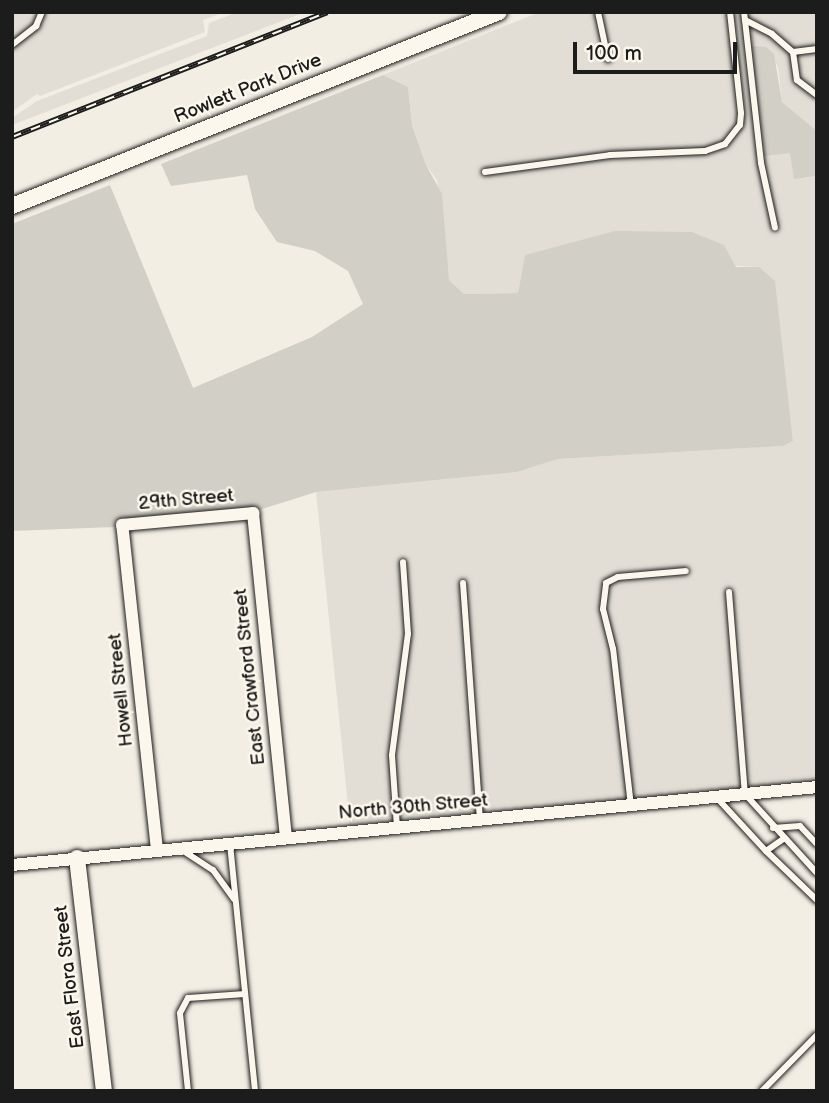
<!DOCTYPE html>
<html>
<head>
<meta charset="utf-8">
<style>
  body { margin:0 }
  #map { position:relative; width:829px; height:1103px; overflow:hidden; background:#f2eee4; font-family:"Balsamiq Sans",sans-serif }
  div>[style] { position:absolute }
  .built>* { inset:0; background:#e2ded5 }
  .green>* { inset:0; background:#d2cfc6 }
  .roads { filter:drop-shadow(0 0 2px #1c1c1c) drop-shadow(0 0 2px #1c1c1c) }
  .lane>* { height:6px; margin:-3px; padding:0 3px; transform-origin:3px; border-radius:3px; background:#fbf7ec }
  .street>* { height:12px; margin:-6px; padding:0 6px; transform-origin:6px; border-radius:6px; background:#fbf7ec }
  .secondary>* { height:16px; margin:-8px; padding:0 8px; transform-origin:8px; border-radius:8px; background:#fbf7ec }
  .rail>* { height:6px; margin-top:-3px; transform-origin:0; background:repeating-linear-gradient(90deg,#fbf7ec 0 10px,#1c1c1c 0 20px); box-sizing:border-box; border-block:2px solid #1c1c1c }
  span { translate:-50% -50%; white-space:nowrap; text-align:center; line-height:1.15; -webkit-text-stroke:5px #fbf7ec; paint-order:stroke }
  .street-label { font-size:19px; color:#1c1c1c }
  .frame { position:absolute; inset:0; border:14px solid #1c1c1c; pointer-events:none }
  .scale { position:absolute; left:573px; top:42px; width:164px; height:32px; box-sizing:border-box; border:4px solid #1c1c1c; border-top:0; padding-left:9px; font-size:21px; line-height:24px; white-space:nowrap; color:#1c1c1c; -webkit-text-stroke:5px #fbf7ec; paint-order:stroke }
</style>
</head>
<body>
<div id="map">
  <div class="built">
    <i style="clip-path:polygon(12px 12px,225px 12px,203px 20px,205px 32px,40px 96px,37px 94px,12px 112px)"></i>
    <i style="clip-path:polygon(238px 12px,305px 12px,12px 125px,12px 118px,37px 101px,207px 36px,209px 23px)"></i>
    <i style="clip-path:polygon(540px 12px,817px 12px,817px 131px,782px 102px,778px 67px,766px 47px,791px 153px,805px 178px,817px 176px,817px 782px,350px 825px,316px 492px,517px 472px,558px 459px,783px 446px,793px 441px,779px 319px,759px 267px,525px 255px,518px 293px,464px 294px,449px 280px,437px 180px,426px 165px,412px 124px,408px 87px,383px 75px)"></i>
  </div>
  <div class="green">
    <i style="clip-path:polygon(751px 46px,766px 47px,774px 54px,782px 102px,817px 131px,817px 176px,794px 179px,790px 153px,765px 156px)"></i>
    <i style="clip-path:polygon(383px 75px,408px 87px,412px 125px,426px 165px,442px 194px,449px 280px,464px 294px,518px 293px,525px 255px,615px 231px,692px 232px,724px 245px,736px 267px,759px 267px,775px 281px,793px 441px,783px 446px,558px 459px,517px 472px,316px 492px,259px 510px,116px 520px,114px 527px,12px 531px,12px 224px,110px 185px,193px 388px,312px 337px,363px 304px,348px 271px,315px 251px,277px 242px,255px 209px,247px 175px,171px 186px,161px 164px)"></i>
  </div>
  <div class="roads">
    <div class="lane">
      <i style="left:598px;top:12px;width:48px;rotate:78deg"></i>
      <i style="left:744px;top:12px;width:8px;rotate:83deg"></i>
      <i style="left:745px;top:20px;width:30px;rotate:27deg"></i>
      <i style="left:772px;top:34px;width:28px;rotate:41deg"></i>
      <i style="left:745px;top:20px;width:144px;rotate:83.6deg"></i>
      <i style="left:761px;top:163px;width:66px;rotate:77.8deg"></i>
      <i style="left:12px;top:45px;width:31px;rotate:-38deg"></i>
      <i style="left:36px;top:26px;width:15px;rotate:-67deg"></i>
      <i style="left:793px;top:52px;width:28px;rotate:82deg"></i>
      <i style="left:797px;top:80px;width:25px;rotate:37deg"></i>
      <i style="left:793px;top:52px;width:24px;rotate:-7deg"></i>
      <i style="left:485px;top:172px;width:126px;rotate:-7.7deg"></i>
      <i style="left:610px;top:155px;width:95px;rotate:-2.4deg"></i>
      <i style="left:705px;top:151px;width:21px;rotate:-19deg"></i>
      <i style="left:725px;top:144px;width:24px;rotate:-52deg"></i>
      <i style="left:740px;top:125px;width:12px;rotate:-85deg"></i>
      <i style="left:741px;top:113px;width:102px;rotate:-96.2deg"></i>
      <i style="left:463px;top:583px;width:237px;rotate:85.9deg"></i>
      <i style="left:729px;top:592px;width:203px;rotate:85.5deg"></i>
      <i style="left:745px;top:794px;width:107px;rotate:47.7deg"></i>
      <i style="left:718px;top:799px;width:71px;rotate:47.3deg"></i>
      <i style="left:766px;top:851px;width:21px;rotate:-35deg"></i>
      <i style="left:631px;top:806px;width:158px;rotate:-96.5deg"></i>
      <i style="left:613px;top:649px;width:41px;rotate:-104deg"></i>
      <i style="left:603px;top:609px;width:26px;rotate:-83deg"></i>
      <i style="left:606px;top:583px;width:13px;rotate:-27deg"></i>
      <i style="left:618px;top:577px;width:68px;rotate:-5deg"></i>
      <i style="left:397px;top:827px;width:72px;rotate:-94deg"></i>
      <i style="left:392px;top:755px;width:122px;rotate:-82.5deg"></i>
      <i style="left:408px;top:634px;width:72px;rotate:-94deg"></i>
      <i style="left:773px;top:828px;width:27px;rotate:-4deg"></i>
      <i style="left:800px;top:826px;width:25px;rotate:47deg"></i>
      <i style="left:230px;top:844px;width:248px;rotate:84.2deg"></i>
      <i style="left:182px;top:850px;width:37px;rotate:33deg"></i>
      <i style="left:213px;top:870px;width:36px;rotate:54deg"></i>
      <i style="left:766px;top:851px;width:71px;rotate:43.9deg"></i>
      <i style="left:188px;top:1091px;width:78px;rotate:-95.9deg"></i>
      <i style="left:180px;top:1013px;width:17px;rotate:-62deg"></i>
      <i style="left:188px;top:998px;width:57px;rotate:-4deg"></i>
      <i style="left:762px;top:1091px;width:78px;rotate:-45.5deg"></i>
    </div>
    <div class="street">
      <i style="left:157px;top:850px;width:327px;rotate:-96.1deg"></i>
      <i style="left:122px;top:525px;width:132px;rotate:-5.2deg"></i>
      <i style="left:253px;top:513px;width:326px;rotate:84.2deg"></i>
      <i style="left:12px;top:865px;width:809px;rotate:-5.53deg"></i>
    </div>
    <div class="secondary">
      <i style="left:12px;top:206px;width:524px;rotate:-21.72deg"></i>
      <i style="left:77px;top:858px;width:235px;rotate:83.4deg"></i>
    </div>
  </div>
  <div class="rail">
    <i style="left:12px;top:137px;width:339px;rotate:-21.6deg"></i>
  </div>
  <div class="street-label">
    <span style="left:248px;top:89px;rotate:-22deg">Rowlett Park Drive</span>
    <span style="left:186px;top:500px;rotate:-5deg">29th Street</span>
    <span style="left:250px;top:677px;rotate:-96deg">East Crawford Street</span>
    <span style="left:121px;top:690px;rotate:-96deg">Howell Street</span>
    <span style="left:413px;top:807px;rotate:-5deg">North 30th Street</span>
    <span style="left:70px;top:977px;rotate:-97deg">East Flora Street</span>
  </div>
  <div class="frame"></div>
  <div class="scale">100 m</div>
</div>
</body>
</html>
